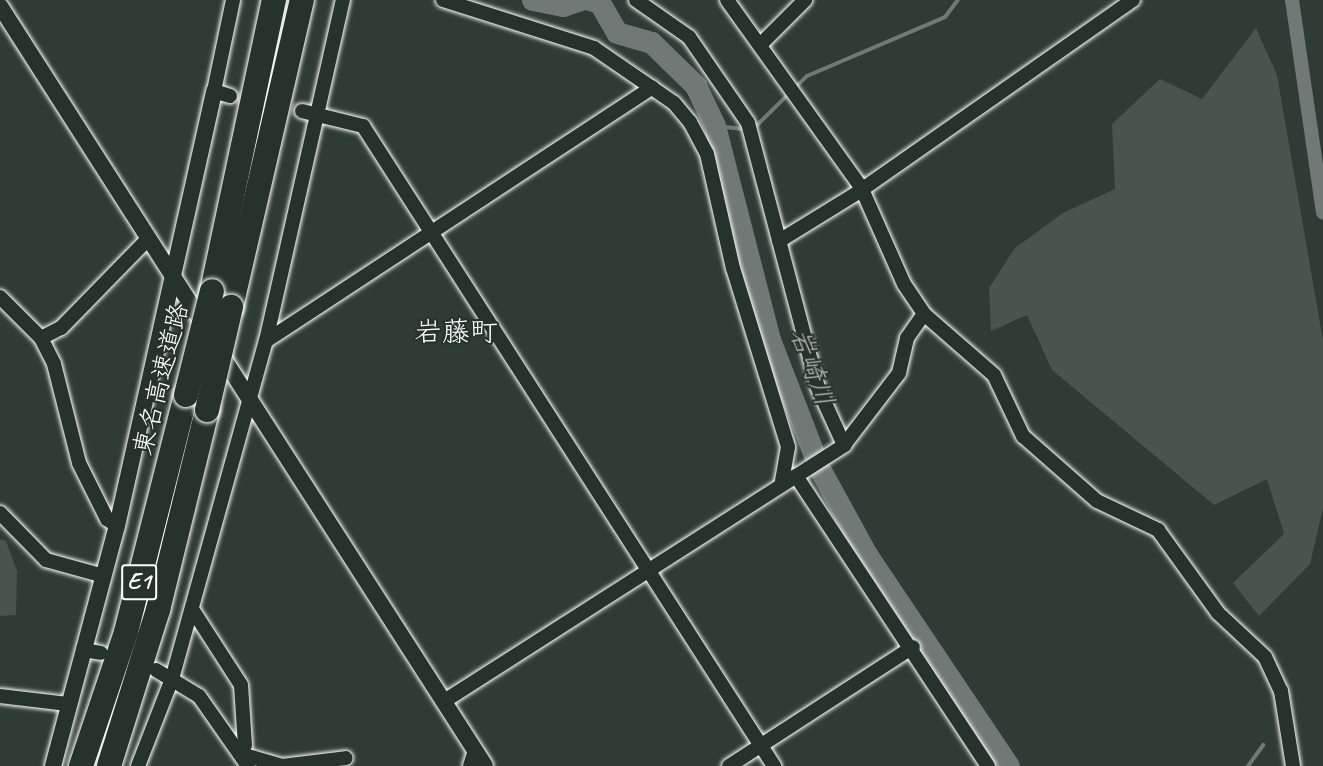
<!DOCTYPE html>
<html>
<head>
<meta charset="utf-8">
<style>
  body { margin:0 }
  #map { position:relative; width:1323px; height:766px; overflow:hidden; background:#2f3b35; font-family:Caveat,"Klee One",sans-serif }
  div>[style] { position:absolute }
  .green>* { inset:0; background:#4a544f }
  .stream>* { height:4px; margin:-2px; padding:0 2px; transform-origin:2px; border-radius:2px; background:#707975 }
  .canal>* { height:14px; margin:-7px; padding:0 7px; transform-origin:7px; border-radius:7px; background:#707975 }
  .river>* { height:22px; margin:-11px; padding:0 11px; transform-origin:11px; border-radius:11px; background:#707975 }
  .minor-tunnel>* { height:14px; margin-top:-7px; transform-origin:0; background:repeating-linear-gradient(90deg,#444f49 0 14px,transparent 0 21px) }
  .roads { filter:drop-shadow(0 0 2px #fff) drop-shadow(0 0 2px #fff) }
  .minor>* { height:14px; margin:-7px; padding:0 7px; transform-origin:7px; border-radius:7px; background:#26332d }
  .tertiary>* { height:16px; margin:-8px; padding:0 8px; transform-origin:8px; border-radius:8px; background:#26332d }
  .motorway>* { height:24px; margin:-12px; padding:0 12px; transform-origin:12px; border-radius:12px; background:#26332d }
  .bridges { filter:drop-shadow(0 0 2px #fff) drop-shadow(0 0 2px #fff) }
  .motorway-bridge>* { height:24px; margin:-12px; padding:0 12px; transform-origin:12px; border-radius:12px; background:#26332d }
  span { translate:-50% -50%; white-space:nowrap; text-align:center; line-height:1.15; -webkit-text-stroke:4.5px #26332d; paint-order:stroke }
  .shield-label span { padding:2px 4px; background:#26332d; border:2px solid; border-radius:4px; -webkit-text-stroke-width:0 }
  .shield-label { font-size:24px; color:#fff; font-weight:700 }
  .street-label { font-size:26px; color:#fff }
  .water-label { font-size:27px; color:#b8bcba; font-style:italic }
  .quarter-label { font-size:28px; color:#fff }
</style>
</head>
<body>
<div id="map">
  <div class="green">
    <i style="clip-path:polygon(1256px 28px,1277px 75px,1323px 341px,1323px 508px,1310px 564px,1259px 616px,1233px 583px,1284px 534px,1267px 479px,1214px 505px,1052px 370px,1027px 315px,991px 331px,989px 288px,1015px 248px,1063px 213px,1115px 189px,1112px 124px,1160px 79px,1202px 99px)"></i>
    <i style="clip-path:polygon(0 539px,6px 541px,17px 571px,16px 615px,0 616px)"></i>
  </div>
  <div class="stream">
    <i style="left:715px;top:126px;width:31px;rotate:6deg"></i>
    <i style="left:754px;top:128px;width:74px;rotate:-44.5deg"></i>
    <i style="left:807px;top:76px;width:150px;rotate:-23.1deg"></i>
    <i style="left:945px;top:17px;width:21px;rotate:-53deg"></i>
    <i style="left:1248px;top:766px;width:26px;rotate:-54deg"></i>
  </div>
  <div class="canal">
    <i style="left:1292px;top:0;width:215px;rotate:81.7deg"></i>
  </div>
  <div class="river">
    <i style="left:533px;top:0;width:31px;rotate:11deg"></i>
    <i style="left:563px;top:6px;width:19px;rotate:-18deg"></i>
    <i style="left:590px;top:0;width:10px;rotate:17deg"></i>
    <i style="left:600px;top:3px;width:34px;rotate:60deg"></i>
    <i style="left:617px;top:33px;width:36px;rotate:16deg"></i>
    <i style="left:652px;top:43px;width:62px;rotate:44.3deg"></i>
    <i style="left:696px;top:86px;width:44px;rotate:64.6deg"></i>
    <i style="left:715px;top:126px;width:221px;rotate:75.6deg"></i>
    <i style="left:770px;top:340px;width:138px;rotate:68.8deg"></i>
    <i style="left:820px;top:469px;width:98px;rotate:61.3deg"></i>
    <i style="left:867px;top:555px;width:254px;rotate:56.1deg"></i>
  </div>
  <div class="minor-tunnel">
    <i style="left:230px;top:96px;width:74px;rotate:11.8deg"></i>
  </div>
  <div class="roads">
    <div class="minor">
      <i style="left:443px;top:0;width:158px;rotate:17.6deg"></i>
      <i style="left:594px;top:48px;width:97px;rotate:34.5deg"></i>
      <i style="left:674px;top:103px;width:25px;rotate:50deg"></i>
      <i style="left:690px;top:122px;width:36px;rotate:62deg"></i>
      <i style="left:707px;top:154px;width:117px;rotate:77.2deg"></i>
      <i style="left:733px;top:268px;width:187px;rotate:72.9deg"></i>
      <i style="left:788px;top:447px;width:36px;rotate:100deg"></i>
      <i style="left:636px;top:0;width:65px;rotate:34.9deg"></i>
      <i style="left:689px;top:37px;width:104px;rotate:55.5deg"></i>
      <i style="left:748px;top:123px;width:274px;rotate:75.2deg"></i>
      <i style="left:818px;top:388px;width:63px;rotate:65.5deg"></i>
      <i style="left:727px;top:0;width:230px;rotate:54.4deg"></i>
      <i style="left:861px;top:187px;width:106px;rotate:66.1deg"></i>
      <i style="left:904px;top:284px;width:36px;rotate:56deg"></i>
      <i style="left:924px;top:314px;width:93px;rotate:41.1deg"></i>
      <i style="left:994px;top:375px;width:68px;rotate:64.6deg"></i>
      <i style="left:1023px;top:436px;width:98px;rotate:41.3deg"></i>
      <i style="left:1097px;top:501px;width:68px;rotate:25.4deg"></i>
      <i style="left:1158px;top:530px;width:102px;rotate:54.1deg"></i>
      <i style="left:1218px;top:613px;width:64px;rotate:43.1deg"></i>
      <i style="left:1265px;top:657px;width:38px;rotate:65deg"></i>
      <i style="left:1281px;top:691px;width:76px;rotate:80.9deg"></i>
      <i style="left:760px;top:45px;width:64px;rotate:-45deg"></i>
      <i style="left:230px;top:96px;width:17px;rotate:-163deg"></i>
      <i style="left:214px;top:91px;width:93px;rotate:-78.2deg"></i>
      <i style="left:302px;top:111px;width:63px;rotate:13.8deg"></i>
      <i style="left:363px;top:126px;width:761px;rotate:57.29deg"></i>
      <i style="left:779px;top:241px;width:92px;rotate:-31.6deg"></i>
      <i style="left:857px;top:193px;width:337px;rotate:-35deg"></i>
      <i style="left:0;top:297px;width:58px;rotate:45deg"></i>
      <i style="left:41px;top:338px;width:29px;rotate:63deg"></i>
      <i style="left:54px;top:364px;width:102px;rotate:75.8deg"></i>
      <i style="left:79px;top:463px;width:63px;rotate:63.4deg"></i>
      <i style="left:107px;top:519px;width:12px;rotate:35deg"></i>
      <i style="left:41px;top:338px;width:22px;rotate:-27deg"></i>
      <i style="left:61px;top:328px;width:124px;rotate:-45.7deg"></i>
      <i style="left:266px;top:341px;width:462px;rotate:-33.3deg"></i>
      <i style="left:796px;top:476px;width:348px;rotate:56.5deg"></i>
      <i style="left:0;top:513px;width:66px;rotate:45.6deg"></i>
      <i style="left:46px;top:560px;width:60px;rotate:15.4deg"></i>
      <i style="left:192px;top:609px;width:90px;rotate:57.2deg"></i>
      <i style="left:241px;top:685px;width:60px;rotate:86.2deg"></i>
      <i style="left:245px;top:745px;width:10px;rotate:114deg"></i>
      <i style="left:241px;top:754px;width:43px;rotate:16.3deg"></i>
      <i style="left:282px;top:766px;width:64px;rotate:-7.1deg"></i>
      <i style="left:83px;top:650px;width:18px;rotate:9deg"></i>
      <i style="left:156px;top:670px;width:50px;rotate:31.2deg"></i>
      <i style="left:199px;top:696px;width:85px;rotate:55deg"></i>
      <i style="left:0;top:696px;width:68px;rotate:6.7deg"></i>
      <i style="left:446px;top:700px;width:473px;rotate:-32.6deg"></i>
      <i style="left:844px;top:445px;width:91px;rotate:-52.6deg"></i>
      <i style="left:899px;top:373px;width:36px;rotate:-77deg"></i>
      <i style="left:907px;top:338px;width:29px;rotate:-55deg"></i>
      <i style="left:138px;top:766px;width:93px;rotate:-68.7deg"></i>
      <i style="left:172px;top:679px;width:351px;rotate:-74.5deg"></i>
      <i style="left:266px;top:341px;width:350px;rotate:-77.3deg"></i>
      <i style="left:470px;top:766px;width:16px;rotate:-72deg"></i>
      <i style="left:729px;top:766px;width:219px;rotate:-32.9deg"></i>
    </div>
    <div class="tertiary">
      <i style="left:0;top:6px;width:382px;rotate:57.4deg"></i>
      <i style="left:218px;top:350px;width:494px;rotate:57.3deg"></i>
      <i style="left:53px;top:766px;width:248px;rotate:-75.1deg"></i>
      <i style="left:117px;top:526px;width:446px;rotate:-77.4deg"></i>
    </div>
    <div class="motorway">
      <i style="left:212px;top:291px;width:298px;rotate:-78deg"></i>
      <i style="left:231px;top:307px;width:315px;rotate:-77deg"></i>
      <i style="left:81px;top:766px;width:141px;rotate:-71.4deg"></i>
      <i style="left:126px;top:632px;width:244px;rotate:-75.8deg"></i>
      <i style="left:109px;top:766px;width:164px;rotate:-72.6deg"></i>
      <i style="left:158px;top:610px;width:206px;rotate:-76.2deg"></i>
    </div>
  </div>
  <div class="bridges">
    <div class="motorway-bridge">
      <i style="left:186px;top:395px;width:107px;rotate:-76deg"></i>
      <i style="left:207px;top:410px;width:106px;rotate:-76.9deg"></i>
    </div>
  </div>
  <div class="shield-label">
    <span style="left:139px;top:582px">E1</span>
  </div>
  <div class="street-label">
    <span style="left:161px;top:379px;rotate:-76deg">東名高速道路</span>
  </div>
  <div class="water-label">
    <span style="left:812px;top:367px;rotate:70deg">岩崎川</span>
  </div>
  <div class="quarter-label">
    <span style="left:456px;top:332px">岩藤町</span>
  </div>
</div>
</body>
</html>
